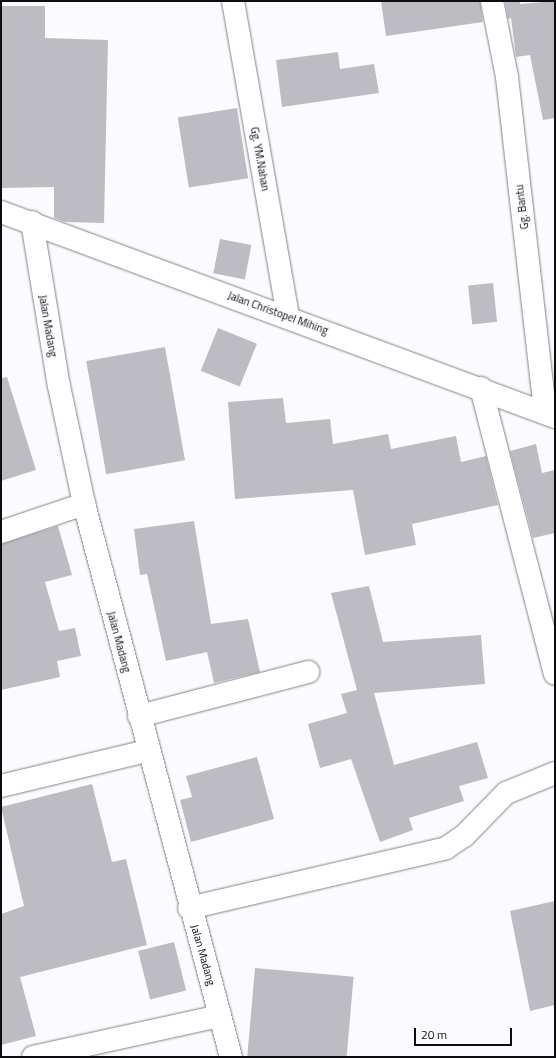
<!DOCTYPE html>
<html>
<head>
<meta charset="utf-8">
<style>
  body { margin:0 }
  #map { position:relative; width:556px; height:1058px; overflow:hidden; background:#fafaff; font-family:"Titillium Web",sans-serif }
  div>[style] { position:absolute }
  .building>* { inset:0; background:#bdbcc2; transform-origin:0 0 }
  .roads { filter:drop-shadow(0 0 1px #828287) drop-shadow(0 0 1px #828287) }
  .street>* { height:22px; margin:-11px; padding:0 11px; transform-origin:11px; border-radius:11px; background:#fff }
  span { translate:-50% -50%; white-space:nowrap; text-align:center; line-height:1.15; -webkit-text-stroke:3px #fafaff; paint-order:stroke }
  .street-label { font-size:11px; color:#0d0c0e }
  .frame { position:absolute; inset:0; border:2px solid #0d0c0e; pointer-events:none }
  .scale { position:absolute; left:414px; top:1028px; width:98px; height:18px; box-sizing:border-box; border:2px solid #0d0c0e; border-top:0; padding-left:5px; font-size:12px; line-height:14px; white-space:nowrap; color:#0d0c0e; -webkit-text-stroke:3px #fafaff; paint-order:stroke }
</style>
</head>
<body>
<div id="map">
  <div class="building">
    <i style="clip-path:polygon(381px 1px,480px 1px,483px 22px,386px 36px)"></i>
    <i style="clip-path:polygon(505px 1px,520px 1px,520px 4px,555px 1px,555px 118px,543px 120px,530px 55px,516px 57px,511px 18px,508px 19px)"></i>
    <i style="clip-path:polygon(1px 6px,45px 6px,45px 38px,108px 40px,104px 223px,65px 222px,54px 218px,54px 187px,1px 188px)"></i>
    <i style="clip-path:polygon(338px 52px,340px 69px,374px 64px,379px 93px,282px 107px,276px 60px)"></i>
    <i style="left:237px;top:108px;width:71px;height:60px;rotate:81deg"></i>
    <i style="left:220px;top:239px;width:32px;height:35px;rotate:11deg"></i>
    <i style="left:493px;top:283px;width:39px;height:25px;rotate:84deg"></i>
    <i style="left:218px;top:328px;width:42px;height:46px;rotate:22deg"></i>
    <i style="left:165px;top:347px;width:115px;height:80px;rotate:80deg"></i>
    <i style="clip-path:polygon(7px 377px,36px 470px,1px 481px,1px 378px)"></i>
    <i style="clip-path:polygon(283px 398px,286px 423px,330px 419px,333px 444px,388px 434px,391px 449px,456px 436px,461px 462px,486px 456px,498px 505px,412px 524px,416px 545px,365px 555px,353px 490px,235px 499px,228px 402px)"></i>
    <i style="clip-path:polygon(536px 444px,542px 473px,555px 470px,555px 533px,533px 538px,510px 451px)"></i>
    <i style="clip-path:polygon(194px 521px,211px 624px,248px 619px,260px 672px,214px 683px,207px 652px,166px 661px,147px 574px,140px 575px,134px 529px)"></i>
    <i style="clip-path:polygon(58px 526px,72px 575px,45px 582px,59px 631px,75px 628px,81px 656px,57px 661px,60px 677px,1px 690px,1px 544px)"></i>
    <i style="clip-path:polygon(369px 586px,383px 642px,481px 635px,485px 684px,374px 693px,394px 765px,477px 742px,488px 778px,459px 786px,464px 801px,409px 818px,413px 830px,380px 842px,351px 759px,320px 768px,308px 724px,347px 713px,341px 694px,357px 690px,331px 593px)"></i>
    <i style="clip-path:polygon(257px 757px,274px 819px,191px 842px,180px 800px,192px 797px,186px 776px)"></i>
    <i style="clip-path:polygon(92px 784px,112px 862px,126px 859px,147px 945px,20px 977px,36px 1036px,1px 1045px,1px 914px,24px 906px,1px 807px)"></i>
    <i style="clip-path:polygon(555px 901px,555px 1005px,530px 1011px,510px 911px)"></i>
    <i style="left:174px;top:942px;width:50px;height:37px;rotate:76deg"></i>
    <i style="left:255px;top:968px;width:99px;height:89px;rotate:5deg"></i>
  </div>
  <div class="roads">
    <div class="street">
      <i style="left:233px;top:1px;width:321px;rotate:80.1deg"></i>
      <i style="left:492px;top:1px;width:77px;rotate:78.8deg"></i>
      <i style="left:507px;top:77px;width:338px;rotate:83.5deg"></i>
      <i style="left:1px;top:212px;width:591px;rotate:20.31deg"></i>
      <i style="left:32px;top:222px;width:166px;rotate:80.7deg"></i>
      <i style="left:59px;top:386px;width:121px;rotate:78deg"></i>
      <i style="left:84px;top:504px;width:572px;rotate:75.11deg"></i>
      <i style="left:481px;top:388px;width:295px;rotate:75.5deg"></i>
      <i style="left:1px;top:532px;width:88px;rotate:-18.6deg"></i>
      <i style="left:139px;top:716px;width:175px;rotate:-14.6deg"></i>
      <i style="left:1px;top:786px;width:150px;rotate:-13.5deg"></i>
      <i style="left:189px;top:908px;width:264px;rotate:-13.1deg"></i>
      <i style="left:446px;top:848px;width:22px;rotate:-34deg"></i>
      <i style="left:464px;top:836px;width:60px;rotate:-45.7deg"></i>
      <i style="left:506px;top:793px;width:53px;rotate:-22.2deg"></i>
      <i style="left:33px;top:1057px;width:191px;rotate:-12.4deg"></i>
    </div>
  </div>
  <div class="street-label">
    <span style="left:260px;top:159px;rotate:80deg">Gg. YM.Nahan</span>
    <span style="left:522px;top:207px;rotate:-97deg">Gg. Bantu</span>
    <span style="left:278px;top:313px;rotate:20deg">Jalan Christopel Mihing</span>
    <span style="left:48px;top:326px;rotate:80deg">Jalan Madang</span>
    <span style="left:119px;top:642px;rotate:75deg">Jalan Madang</span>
    <span style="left:203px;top:955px;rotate:74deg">Jalan Madang</span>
  </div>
  <div class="frame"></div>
  <div class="scale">20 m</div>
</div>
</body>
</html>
